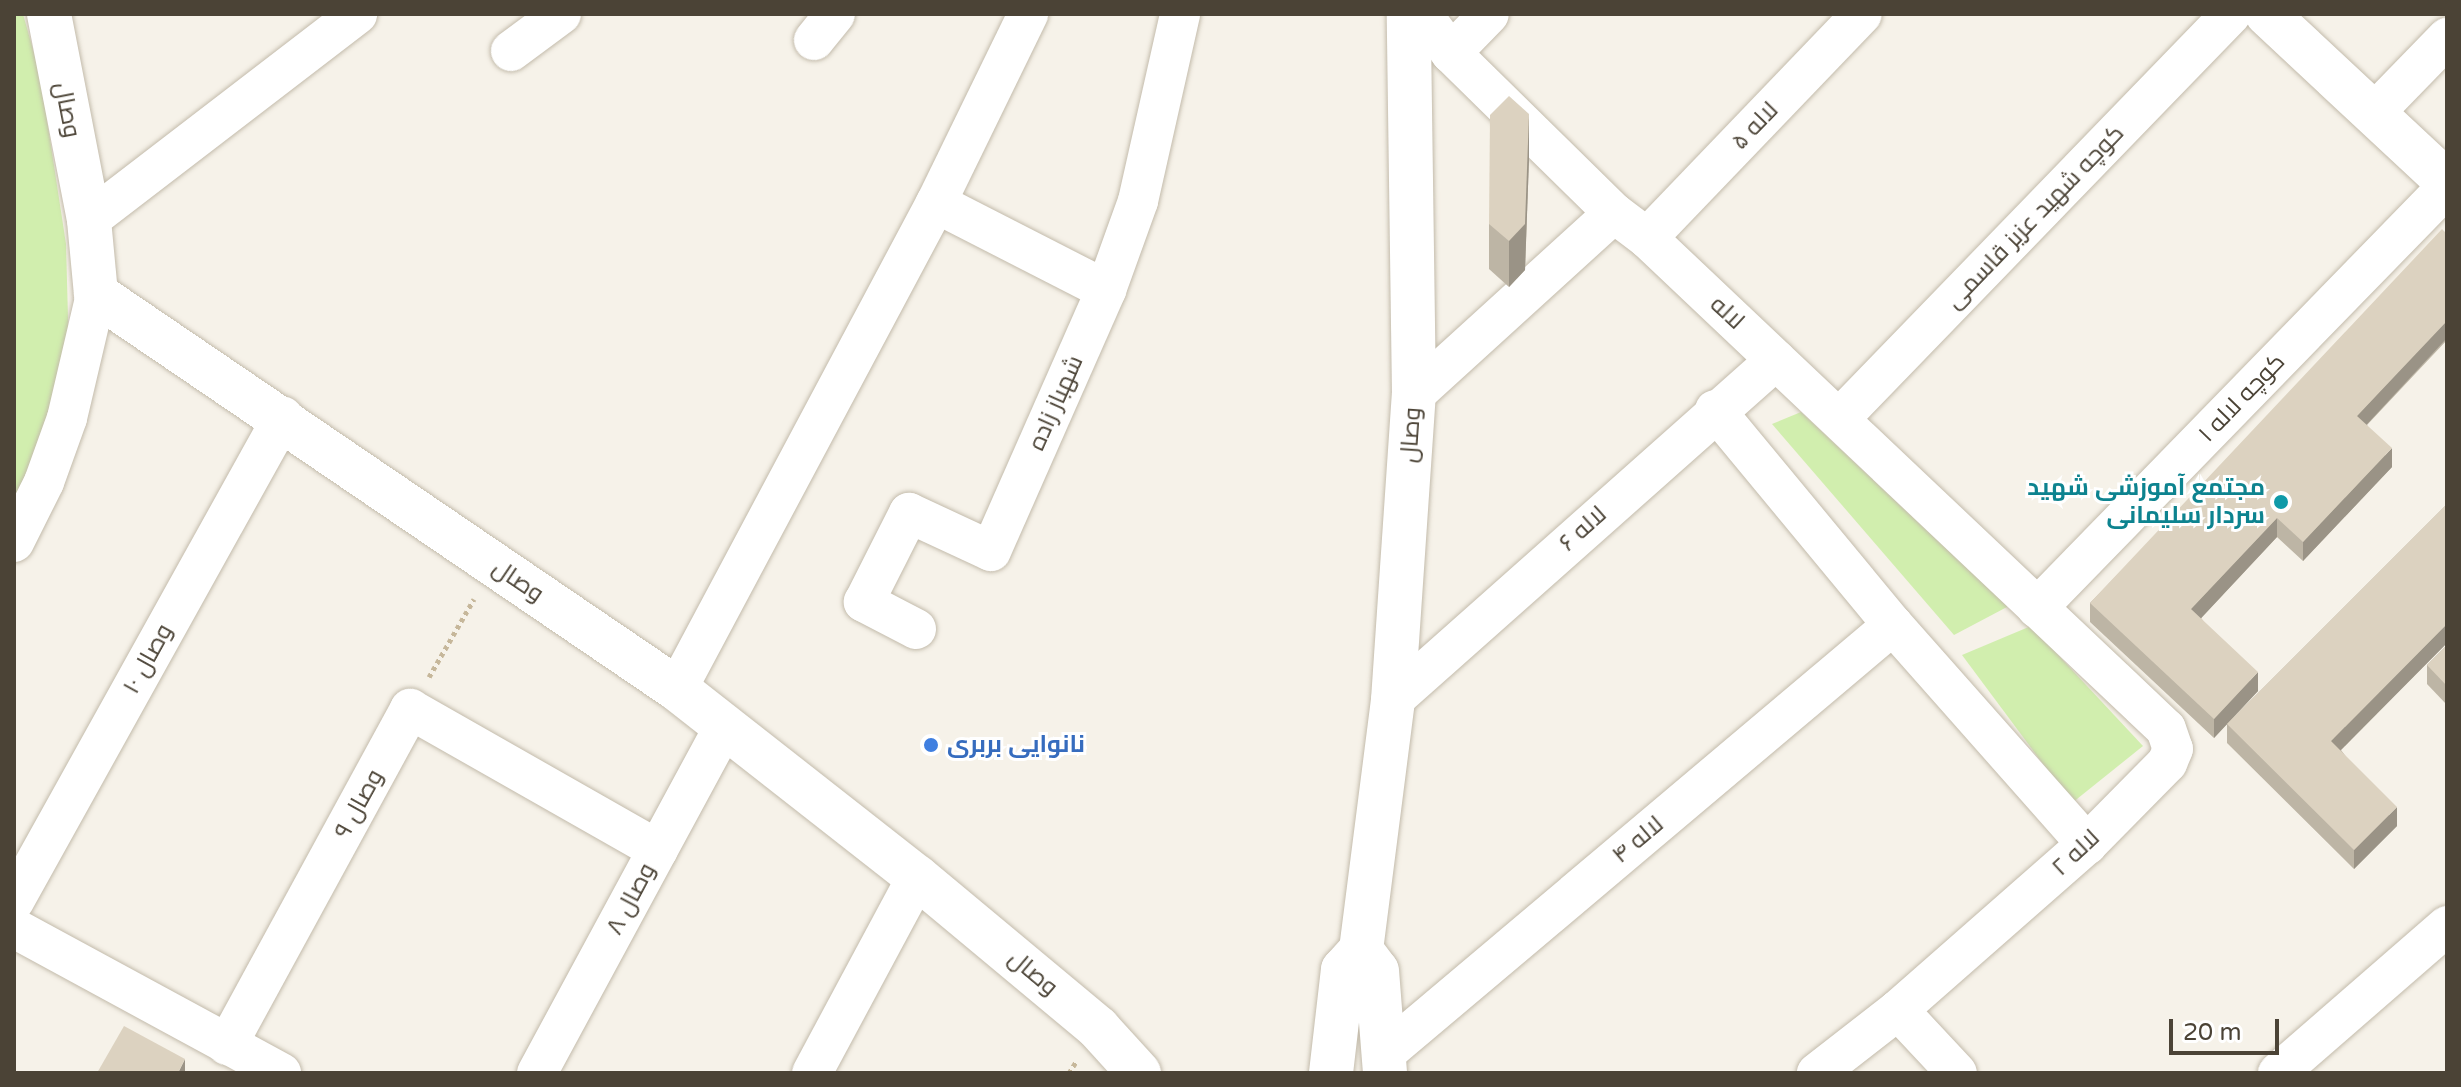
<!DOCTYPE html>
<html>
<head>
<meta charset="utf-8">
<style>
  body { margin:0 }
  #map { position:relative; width:2461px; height:1087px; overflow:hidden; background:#f6f2e9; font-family:"Varela Round",Cairo,sans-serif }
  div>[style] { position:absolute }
  .green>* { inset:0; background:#d1eeae }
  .path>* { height:5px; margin-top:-2.5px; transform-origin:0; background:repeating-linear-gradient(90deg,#c6b79a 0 4px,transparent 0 8px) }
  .roads { filter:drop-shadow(0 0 2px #c3bbab) drop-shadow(0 0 2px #c3bbab) }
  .minor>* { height:40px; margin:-20px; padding:0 20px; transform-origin:20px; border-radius:20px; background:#fff }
  .tertiary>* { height:44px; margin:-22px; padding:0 22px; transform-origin:22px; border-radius:22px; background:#fff }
  .wall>* { inset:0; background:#bdb5a5 }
  .shaded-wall>* { inset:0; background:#9a9386 }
  .building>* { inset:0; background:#dcd2c0 }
  .dots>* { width:22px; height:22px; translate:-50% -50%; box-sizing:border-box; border:4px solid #fff; border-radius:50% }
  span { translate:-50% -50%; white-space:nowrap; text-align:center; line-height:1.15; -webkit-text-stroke:6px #fff; paint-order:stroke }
  .street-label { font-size:24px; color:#4b4336 }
  .culture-label { font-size:24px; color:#0d838f; font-weight:700 }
  .right { translate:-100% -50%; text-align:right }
  .shop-label { font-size:24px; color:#366cbe; font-weight:700 }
  .left { translate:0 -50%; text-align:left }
  .frame { position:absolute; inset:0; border:16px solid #4b4336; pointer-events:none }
  .scale { position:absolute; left:2169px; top:1019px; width:110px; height:36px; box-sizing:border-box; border:4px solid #4b4336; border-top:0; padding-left:10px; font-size:24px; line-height:28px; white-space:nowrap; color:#4b4336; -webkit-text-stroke:6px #fff; paint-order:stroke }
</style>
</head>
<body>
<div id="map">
  <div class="green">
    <i style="clip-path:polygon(14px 14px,23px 14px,40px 74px,66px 244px,69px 354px,14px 513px)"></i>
    <i style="clip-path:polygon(1801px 412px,2007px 606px,2007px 607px,1954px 635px,1772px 424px)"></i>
    <i style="clip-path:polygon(2031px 626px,2143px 746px,2072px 803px,1962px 655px)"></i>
  </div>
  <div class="path">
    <i style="left:429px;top:677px;width:90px;rotate:-60deg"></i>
    <i style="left:1069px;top:1073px;width:15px;rotate:-58deg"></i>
  </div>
  <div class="roads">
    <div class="minor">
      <i style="left:1422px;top:14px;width:49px;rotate:53.4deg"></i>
      <i style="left:1451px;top:53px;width:228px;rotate:44.5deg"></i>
      <i style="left:1614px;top:213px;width:41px;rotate:37.1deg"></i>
      <i style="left:1647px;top:238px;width:714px;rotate:43.41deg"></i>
      <i style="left:2166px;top:729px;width:21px;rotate:71deg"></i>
      <i style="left:2173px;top:749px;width:15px;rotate:113deg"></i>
      <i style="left:2167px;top:763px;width:114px;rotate:134.6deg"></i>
      <i style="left:2087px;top:844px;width:252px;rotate:138.7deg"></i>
      <i style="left:1898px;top:1010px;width:103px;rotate:142.1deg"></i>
      <i style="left:814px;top:40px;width:33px;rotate:-51deg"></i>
      <i style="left:511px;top:51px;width:62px;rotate:-36.5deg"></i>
      <i style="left:1451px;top:53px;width:54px;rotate:-45.7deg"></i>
      <i style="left:2374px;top:113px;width:105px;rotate:-45.8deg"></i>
      <i style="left:936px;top:203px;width:191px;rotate:27.1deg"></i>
      <i style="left:89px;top:220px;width:338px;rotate:-37.5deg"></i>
      <i style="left:1647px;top:238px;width:310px;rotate:-46.2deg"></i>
      <i style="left:1414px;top:395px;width:270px;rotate:-42.3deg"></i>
      <i style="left:1715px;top:410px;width:279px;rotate:50.4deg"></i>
      <i style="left:1893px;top:625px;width:293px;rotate:48.5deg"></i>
      <i style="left:1839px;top:419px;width:564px;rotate:-45.93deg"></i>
      <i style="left:14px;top:542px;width:67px;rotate:-63.4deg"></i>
      <i style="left:44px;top:482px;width:68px;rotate:-70.2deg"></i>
      <i style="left:67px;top:418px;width:127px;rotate:-76.8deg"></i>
      <i style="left:2037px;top:608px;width:588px;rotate:-45.76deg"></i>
      <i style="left:916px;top:629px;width:59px;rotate:-152.6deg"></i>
      <i style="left:864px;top:602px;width:100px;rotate:-63.2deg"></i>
      <i style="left:909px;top:513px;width:90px;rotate:24.9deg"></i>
      <i style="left:991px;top:551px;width:285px;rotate:-66.2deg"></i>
      <i style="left:1106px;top:290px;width:95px;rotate:-70.2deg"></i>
      <i style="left:1138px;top:201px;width:192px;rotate:-77.3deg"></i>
      <i style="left:677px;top:689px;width:551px;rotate:-61.95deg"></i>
      <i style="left:936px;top:203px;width:210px;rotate:-64deg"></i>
      <i style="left:1393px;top:700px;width:512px;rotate:-41.6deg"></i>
      <i style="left:14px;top:901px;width:554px;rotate:-60.94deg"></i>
      <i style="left:14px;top:928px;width:304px;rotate:28.5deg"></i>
      <i style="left:1898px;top:1010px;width:86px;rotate:46.9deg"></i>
      <i style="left:227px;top:1045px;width:383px;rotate:-61.4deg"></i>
      <i style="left:410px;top:709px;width:285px;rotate:29.6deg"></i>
      <i style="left:1383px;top:1055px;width:667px;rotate:-40.14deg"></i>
      <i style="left:537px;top:1073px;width:395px;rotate:-61.6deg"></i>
      <i style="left:812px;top:1073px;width:222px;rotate:-61.8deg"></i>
      <i style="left:2278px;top:1073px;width:224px;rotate:-41deg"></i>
    </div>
    <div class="tertiary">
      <i style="left:49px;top:14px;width:210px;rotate:79deg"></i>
      <i style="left:89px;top:220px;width:74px;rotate:84.6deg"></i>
      <i style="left:96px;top:294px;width:703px;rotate:34.21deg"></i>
      <i style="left:677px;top:689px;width:305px;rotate:38.1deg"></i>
      <i style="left:917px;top:877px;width:236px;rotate:39.8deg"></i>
      <i style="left:1098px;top:1028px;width:61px;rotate:47.7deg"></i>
      <i style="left:2267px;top:14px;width:246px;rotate:43deg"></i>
      <i style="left:1361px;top:950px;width:252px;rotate:-82.7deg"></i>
      <i style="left:1393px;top:700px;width:306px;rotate:-86.1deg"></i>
      <i style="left:1414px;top:395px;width:381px;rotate:-90.8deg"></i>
      <i style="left:1361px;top:950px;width:26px;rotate:53deg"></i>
      <i style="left:1377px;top:971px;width:102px;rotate:85.5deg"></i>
      <i style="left:1331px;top:1073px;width:104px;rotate:-83.4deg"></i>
      <i style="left:1343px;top:970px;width:27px;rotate:-48deg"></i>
    </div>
  </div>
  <div class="wall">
    <i style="clip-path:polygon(1529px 159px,1525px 270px,1509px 287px,1489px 269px,1489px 224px)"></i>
    <i style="clip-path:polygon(2447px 234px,2447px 340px,2367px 425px,2392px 467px,2303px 561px,2277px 537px,2201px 618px,2258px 691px,2214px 738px,2090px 622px,2090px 603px)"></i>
    <i style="clip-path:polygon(2447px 504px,2447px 643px,2341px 750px,2397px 826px,2354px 869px,2227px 743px,2227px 724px)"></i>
    <i style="clip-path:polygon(2447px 645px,2447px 705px,2427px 684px,2427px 665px)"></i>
  </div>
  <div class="shaded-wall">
    <i style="clip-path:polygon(1529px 114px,1529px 159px,1525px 270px,1509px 287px,1509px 241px)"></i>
    <i style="clip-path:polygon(2446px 320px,2446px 339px,2357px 435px,2357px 416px)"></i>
    <i style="clip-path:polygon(2392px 448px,2392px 467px,2303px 561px,2303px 542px)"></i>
    <i style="clip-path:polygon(2277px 518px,2277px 537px,2191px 629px,2191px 609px)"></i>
    <i style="clip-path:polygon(2447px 624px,2447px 643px,2331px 760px,2331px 741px)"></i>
    <i style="clip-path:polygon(2258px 672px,2258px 691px,2214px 738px,2214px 719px)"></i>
    <i style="clip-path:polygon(2397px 807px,2397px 826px,2354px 869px,2354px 850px)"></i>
    <i style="clip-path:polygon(185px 1059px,185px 1073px,178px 1073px)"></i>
  </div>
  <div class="building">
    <i style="clip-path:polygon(1509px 96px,1529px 114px,1525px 224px,1509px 241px,1489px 224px,1490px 115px)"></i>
    <i style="clip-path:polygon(2442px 229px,2447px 234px,2447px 321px,2357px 416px,2392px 448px,2303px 542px,2277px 518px,2191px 609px,2258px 672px,2214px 719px,2090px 603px)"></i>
    <i style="clip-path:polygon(2447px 504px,2447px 624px,2331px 741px,2397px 807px,2354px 850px,2227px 724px)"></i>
    <i style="clip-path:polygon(2447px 645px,2447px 686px,2427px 665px)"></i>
    <i style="clip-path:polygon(124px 1026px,185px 1059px,178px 1073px,97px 1073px)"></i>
  </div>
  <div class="dots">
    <i style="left:2281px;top:502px;background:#0f9aa8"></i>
    <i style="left:931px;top:745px;background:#3f7fe0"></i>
  </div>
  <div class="street-label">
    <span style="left:67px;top:110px;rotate:79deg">وصال</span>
    <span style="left:1755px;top:126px;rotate:-46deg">لاله ۵</span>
    <span style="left:2035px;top:217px;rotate:-46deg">کوچه شهید عزیز قاسمی</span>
    <span style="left:1727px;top:313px;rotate:43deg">لاله</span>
    <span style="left:2242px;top:398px;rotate:-46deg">کوچه لاله ۱</span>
    <span style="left:1056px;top:403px;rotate:-66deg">شهباز زاده</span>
    <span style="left:1411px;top:435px;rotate:-86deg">وصال</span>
    <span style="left:1583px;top:529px;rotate:-42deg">لاله ۶</span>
    <span style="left:518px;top:581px;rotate:34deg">وصال</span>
    <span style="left:148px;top:659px;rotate:-61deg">وصال ۱۰</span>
    <span style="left:359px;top:804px;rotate:-61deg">وصال ۹</span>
    <span style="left:1638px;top:840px;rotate:-40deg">لاله ۴</span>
    <span style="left:2076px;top:853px;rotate:-43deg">لاله ۲</span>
    <span style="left:631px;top:899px;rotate:-62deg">وصال ۸</span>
    <span style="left:1033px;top:973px;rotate:40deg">وصال</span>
  </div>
  <div class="culture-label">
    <span class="right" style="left:2265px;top:502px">مجتمع آموزشی شهید<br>سردار سلیمانی</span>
  </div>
  <div class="shop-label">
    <span class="left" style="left:947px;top:745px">نانوایی بربری</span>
  </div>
  <div class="frame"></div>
  <div class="scale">20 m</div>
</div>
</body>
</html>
